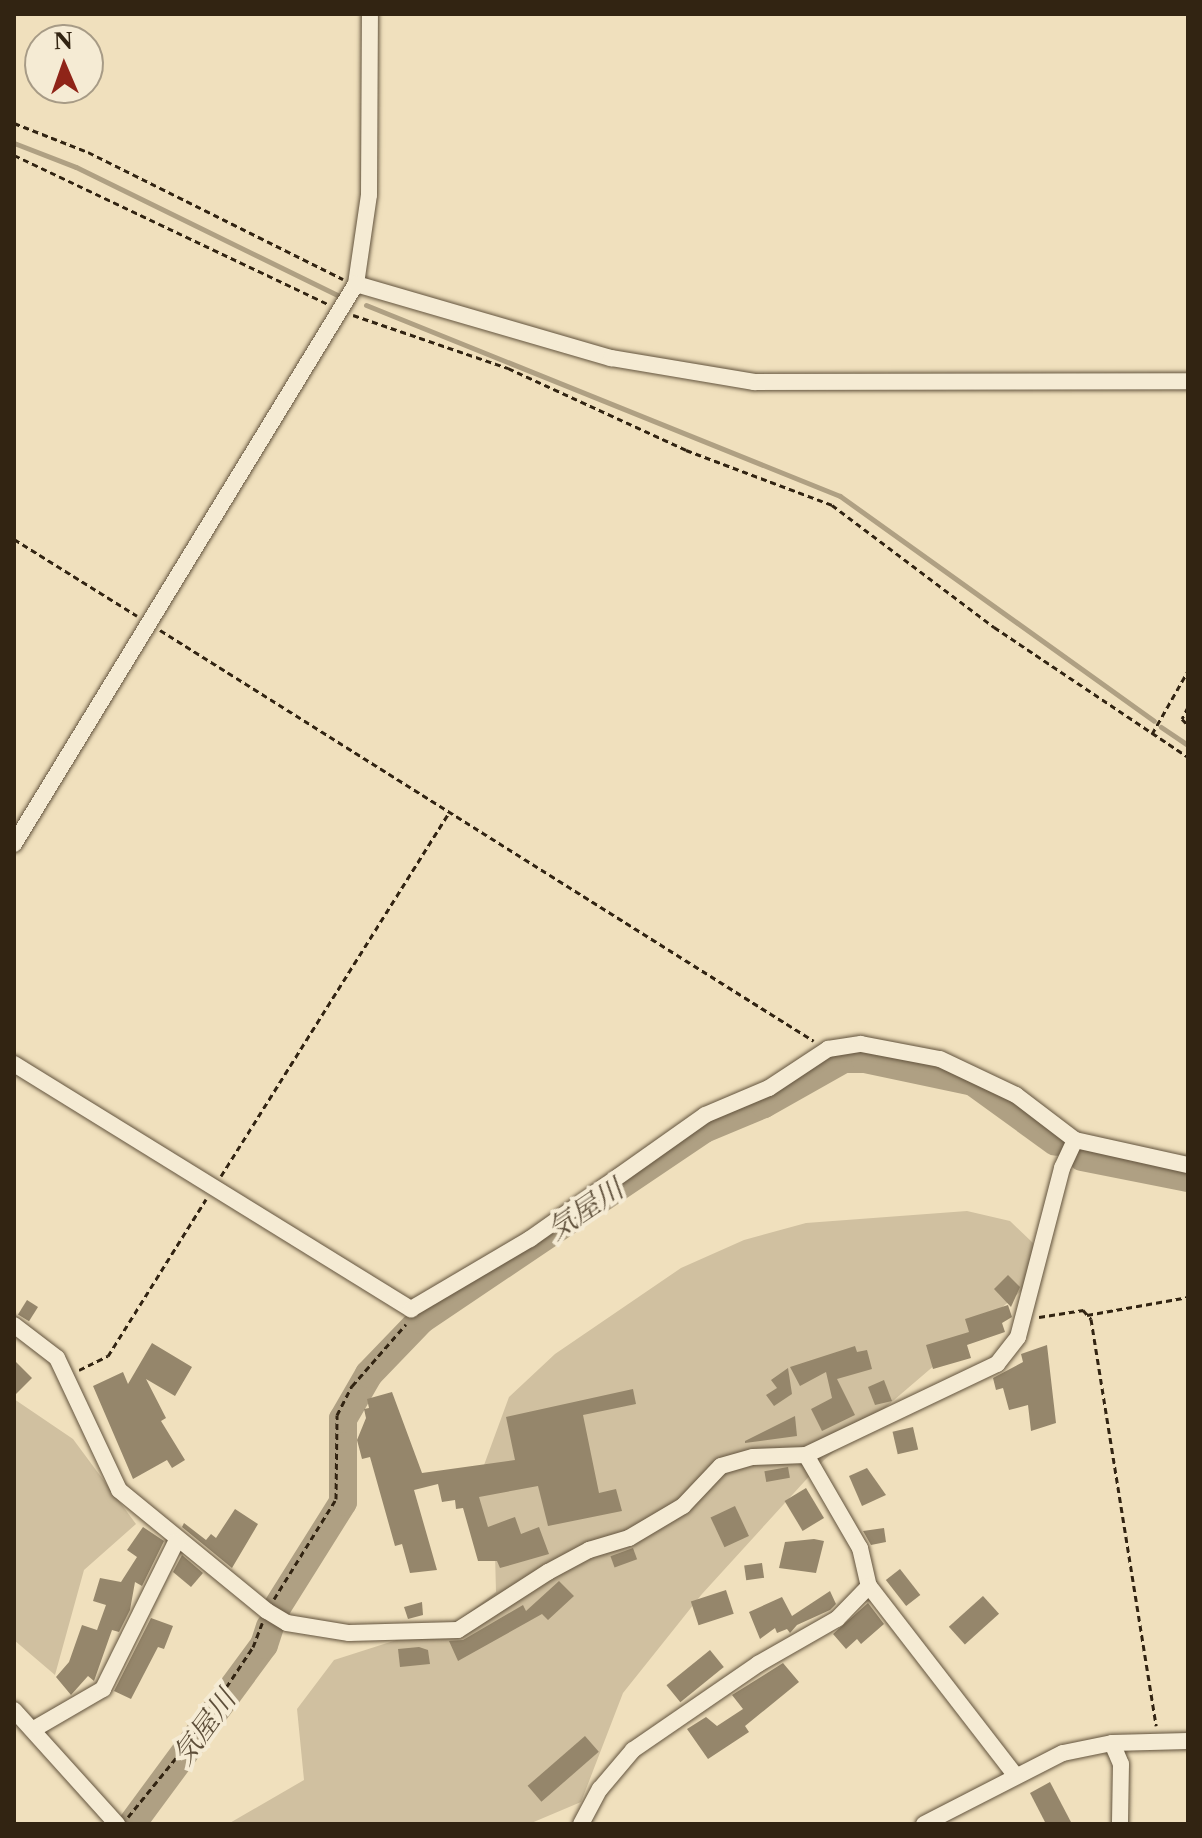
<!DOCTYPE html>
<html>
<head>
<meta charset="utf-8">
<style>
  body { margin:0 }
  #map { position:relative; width:1202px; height:1838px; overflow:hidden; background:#f0e0bd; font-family:"Libre Caslon Text","Noto Serif JP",serif }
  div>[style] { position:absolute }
  .green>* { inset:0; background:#d0c0a0 }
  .stream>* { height:5px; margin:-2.5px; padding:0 2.5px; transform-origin:2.5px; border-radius:2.5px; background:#afa083 }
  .river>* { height:28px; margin:-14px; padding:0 14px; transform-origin:14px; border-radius:14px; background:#afa083 }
  .building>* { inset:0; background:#95866b; transform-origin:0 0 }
  .path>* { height:3px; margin-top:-1.5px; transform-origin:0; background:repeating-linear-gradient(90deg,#322412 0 6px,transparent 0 10px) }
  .roads { filter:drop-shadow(0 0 2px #62533d) drop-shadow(0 0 2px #62533d) }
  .minor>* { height:16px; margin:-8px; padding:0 8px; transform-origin:8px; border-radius:8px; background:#f5ebd4 }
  span { translate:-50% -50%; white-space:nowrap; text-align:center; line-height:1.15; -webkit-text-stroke:8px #f5ebd4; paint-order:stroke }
  .water-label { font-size:28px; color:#5e4f3a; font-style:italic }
  .frame { position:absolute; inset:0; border:16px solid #322412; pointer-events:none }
  .north { position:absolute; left:24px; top:24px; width:80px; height:80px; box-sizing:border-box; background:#f5ebd4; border:2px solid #a79b86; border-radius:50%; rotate:358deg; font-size:22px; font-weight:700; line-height:32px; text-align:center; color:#322412 }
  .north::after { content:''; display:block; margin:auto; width:28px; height:36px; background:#8f2418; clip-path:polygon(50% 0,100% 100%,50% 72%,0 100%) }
</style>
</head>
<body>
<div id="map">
  <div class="green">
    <i style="clip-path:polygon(967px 1211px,1010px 1221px,1033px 1243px,1034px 1280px,824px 1460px,702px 1594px,623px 1693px,581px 1802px,529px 1824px,228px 1824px,304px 1780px,297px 1709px,334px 1660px,459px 1620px,496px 1592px,495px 1554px,473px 1495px,509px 1397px,555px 1354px,681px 1268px,744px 1240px,806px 1223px)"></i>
    <i style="clip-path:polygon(14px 1399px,73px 1439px,136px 1524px,84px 1570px,55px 1675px,14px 1640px)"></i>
  </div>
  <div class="stream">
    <i style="left:14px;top:143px;width:66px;rotate:21.2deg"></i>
    <i style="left:76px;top:167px;width:291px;rotate:26.1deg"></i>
    <i style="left:366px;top:305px;width:511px;rotate:21.95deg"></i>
    <i style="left:840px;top:496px;width:386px;rotate:35.6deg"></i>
    <i style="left:1161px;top:727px;width:32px;rotate:34deg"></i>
  </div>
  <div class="river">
    <i style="left:1082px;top:1157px;width:108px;rotate:11.2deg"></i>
    <i style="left:276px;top:1609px;width:126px;rotate:-57.9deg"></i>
    <i style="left:343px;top:1502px;width:83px;rotate:-90deg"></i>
    <i style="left:343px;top:1419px;width:52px;rotate:-60deg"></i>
    <i style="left:369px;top:1374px;width:75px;rotate:-46.1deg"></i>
    <i style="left:421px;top:1320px;width:341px;rotate:-34deg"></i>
    <i style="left:704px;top:1129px;width:65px;rotate:-22.6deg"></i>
    <i style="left:764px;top:1104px;width:92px;rotate:-29.4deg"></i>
    <i style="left:844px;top:1059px;width:21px"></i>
    <i style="left:865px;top:1059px;width:110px;rotate:12deg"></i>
    <i style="left:973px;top:1082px;width:102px;rotate:35.9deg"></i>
    <i style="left:132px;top:1824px;width:222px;rotate:-53.6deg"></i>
    <i style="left:264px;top:1645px;width:19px;rotate:-72deg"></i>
  </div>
  <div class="building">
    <i style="clip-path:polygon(1008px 1275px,1020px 1287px,1011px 1307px,994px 1289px)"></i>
    <i style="left:27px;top:1300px;width:13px;height:17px;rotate:32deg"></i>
    <i style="clip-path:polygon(1008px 1305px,1012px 1317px,1002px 1323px,1005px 1332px,967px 1345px,971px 1358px,933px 1369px,926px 1345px,969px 1332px,965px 1319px)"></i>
    <i style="clip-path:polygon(152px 1343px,192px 1367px,175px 1396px,146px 1379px,166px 1418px,161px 1421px,185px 1460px,172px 1468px,167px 1460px,133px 1479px,93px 1386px,123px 1372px,128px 1384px)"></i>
    <i style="clip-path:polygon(1047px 1345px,1056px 1423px,1031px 1431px,1028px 1405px,1009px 1410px,1003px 1388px,996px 1390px,993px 1378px,1023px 1362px,1021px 1354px)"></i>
    <i style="clip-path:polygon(855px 1346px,857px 1352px,867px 1350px,872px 1369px,837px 1379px,855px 1415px,822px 1431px,811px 1409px,832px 1398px,826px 1372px,800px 1386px,790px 1367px)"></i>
    <i style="clip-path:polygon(14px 1360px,32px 1378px,14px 1396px)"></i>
    <i style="clip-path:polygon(788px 1368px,792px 1394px,774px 1406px,766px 1395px,777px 1388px,771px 1380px)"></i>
    <i style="clip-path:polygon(884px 1380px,892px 1401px,875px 1405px,868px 1387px)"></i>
    <i style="clip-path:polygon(633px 1389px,636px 1404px,583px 1415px,599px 1493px,616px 1489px,622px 1511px,548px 1526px,538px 1486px,479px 1497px,488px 1527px,515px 1517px,521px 1534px,539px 1527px,549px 1554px,500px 1568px,497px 1561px,478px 1561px,463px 1508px,456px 1509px,455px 1500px,442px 1502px,438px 1484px,414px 1490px,437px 1570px,410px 1573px,402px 1544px,395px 1546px,370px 1457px,362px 1459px,357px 1440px,366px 1418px,364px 1409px,369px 1408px,367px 1399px,392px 1392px,422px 1473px,515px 1460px,506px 1417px)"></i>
    <i style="clip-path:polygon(795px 1416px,797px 1436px,745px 1443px,745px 1441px)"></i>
    <i style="left:913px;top:1427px;width:23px;height:21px;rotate:77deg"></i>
    <i style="left:788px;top:1467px;width:11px;height:24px;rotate:80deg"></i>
    <i style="clip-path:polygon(867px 1468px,886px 1495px,862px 1506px,849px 1476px)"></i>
    <i style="left:806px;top:1488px;width:35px;height:25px;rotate:59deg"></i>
    <i style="left:735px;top:1506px;width:33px;height:27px;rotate:65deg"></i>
    <i style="clip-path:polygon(235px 1509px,258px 1524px,232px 1568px,182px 1527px,184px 1523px,206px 1540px,211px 1534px,216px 1538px)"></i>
    <i style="clip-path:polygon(143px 1527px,164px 1541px,142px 1586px,135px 1582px,130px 1610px,119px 1632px,112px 1630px,94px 1681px,88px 1676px,71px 1695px,56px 1677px,69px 1662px,82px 1625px,97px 1630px,106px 1605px,93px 1601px,100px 1578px,121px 1582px,137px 1557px,127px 1550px)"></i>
    <i style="clip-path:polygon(884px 1528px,886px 1542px,871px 1545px,863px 1531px)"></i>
    <i style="clip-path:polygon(814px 1539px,824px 1541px,816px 1573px,779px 1568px,785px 1542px)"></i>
    <i style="left:633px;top:1548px;width:12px;height:24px;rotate:70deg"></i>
    <i style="clip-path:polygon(182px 1555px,203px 1573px,191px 1587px,173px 1572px)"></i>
    <i style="left:762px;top:1563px;width:15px;height:18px;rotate:82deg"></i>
    <i style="left:900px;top:1569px;width:33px;height:18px;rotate:52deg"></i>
    <i style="clip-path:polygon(559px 1581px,574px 1596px,548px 1620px,542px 1614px,458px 1661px,449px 1641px,463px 1640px,523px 1605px,526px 1611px)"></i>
    <i style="left:726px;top:1590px;width:25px;height:37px;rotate:72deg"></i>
    <i style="clip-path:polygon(830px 1591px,836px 1604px,830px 1610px,797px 1625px,790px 1633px,787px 1629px,777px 1633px,775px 1628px,760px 1639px,749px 1612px,782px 1597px,792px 1616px)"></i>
    <i style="left:983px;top:1596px;width:24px;height:46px;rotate:48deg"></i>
    <i style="clip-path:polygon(422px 1602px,423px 1615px,408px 1619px,404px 1607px)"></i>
    <i style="clip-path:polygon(868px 1603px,884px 1624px,861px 1644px,857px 1639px,846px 1649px,833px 1634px)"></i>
    <i style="clip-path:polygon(151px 1618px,173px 1626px,164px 1649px,158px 1647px,131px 1699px,114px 1691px)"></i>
    <i style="clip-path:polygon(419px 1647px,428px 1650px,430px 1664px,400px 1667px,398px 1649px)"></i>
    <i style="left:710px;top:1650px;width:22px;height:56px;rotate:51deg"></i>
    <i style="clip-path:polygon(783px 1663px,799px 1682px,745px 1726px,749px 1732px,708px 1759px,687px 1729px,706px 1717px,717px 1726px,743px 1709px,732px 1695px)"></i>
    <i style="left:585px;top:1736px;width:21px;height:76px;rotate:49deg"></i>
    <i style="clip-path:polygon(1050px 1782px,1072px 1824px,1046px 1824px,1030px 1793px)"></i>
  </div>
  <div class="path">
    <i style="left:14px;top:123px;width:79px;rotate:21.4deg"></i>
    <i style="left:88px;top:152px;width:285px;rotate:26.5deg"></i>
    <i style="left:14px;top:155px;width:348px;rotate:25.4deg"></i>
    <i style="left:353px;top:315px;width:164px;rotate:18.9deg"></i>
    <i style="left:508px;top:368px;width:196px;rotate:24.7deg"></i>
    <i style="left:686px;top:450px;width:156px;rotate:20.6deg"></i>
    <i style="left:832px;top:505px;width:203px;rotate:37deg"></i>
    <i style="left:994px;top:627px;width:234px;rotate:33.8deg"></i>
    <i style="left:14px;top:539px;width:145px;rotate:32deg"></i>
    <i style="left:160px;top:630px;width:772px;rotate:32.15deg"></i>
    <i style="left:1188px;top:707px;width:13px;rotate:117deg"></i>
    <i style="left:1182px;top:719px;width:8px;rotate:45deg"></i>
    <i style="left:1152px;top:734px;width:73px;rotate:-60.3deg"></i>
    <i style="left:221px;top:1176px;width:429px;rotate:-57.9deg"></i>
    <i style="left:1087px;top:1315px;width:103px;rotate:-10.1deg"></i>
    <i style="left:1039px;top:1317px;width:45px;rotate:-9deg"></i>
    <i style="left:1083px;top:1310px;width:12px;rotate:48deg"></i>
    <i style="left:1091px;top:1319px;width:412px;rotate:80.9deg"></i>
    <i style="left:79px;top:1370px;width:32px;rotate:-26deg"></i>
    <i style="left:108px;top:1356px;width:185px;rotate:-58deg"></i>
    <i style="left:274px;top:1599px;width:118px;rotate:-58.2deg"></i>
    <i style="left:336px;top:1499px;width:84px;rotate:-89.3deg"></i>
    <i style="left:337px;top:1415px;width:33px;rotate:-63deg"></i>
    <i style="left:352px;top:1386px;width:82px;rotate:-48.9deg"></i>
    <i style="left:128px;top:1817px;width:103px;rotate:-50.9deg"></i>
    <i style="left:193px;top:1737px;width:108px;rotate:-56.3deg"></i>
    <i style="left:253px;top:1647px;width:26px;rotate:-69deg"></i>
  </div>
  <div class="roads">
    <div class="minor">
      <i style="left:356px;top:284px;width:90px;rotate:-81.7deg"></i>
      <i style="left:369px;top:195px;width:181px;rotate:-89.7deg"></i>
      <i style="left:14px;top:844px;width:656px;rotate:-58.59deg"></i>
      <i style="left:356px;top:284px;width:266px;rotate:16.2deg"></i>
      <i style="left:611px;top:358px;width:145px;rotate:9.5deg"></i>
      <i style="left:754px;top:382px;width:434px;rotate:-0.1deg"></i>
      <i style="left:14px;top:1064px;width:467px;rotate:31.7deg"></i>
      <i style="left:411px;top:1309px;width:138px;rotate:-30.5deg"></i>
      <i style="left:530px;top:1239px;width:214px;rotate:-35.3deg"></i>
      <i style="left:705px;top:1115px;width:69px;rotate:-22.9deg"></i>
      <i style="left:769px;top:1088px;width:71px;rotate:-33.5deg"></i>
      <i style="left:828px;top:1049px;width:33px;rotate:-9deg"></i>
      <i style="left:861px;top:1044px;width:80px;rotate:10.8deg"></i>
      <i style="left:940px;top:1059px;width:84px;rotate:25.3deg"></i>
      <i style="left:1016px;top:1095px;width:74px;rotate:37.3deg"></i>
      <i style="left:1075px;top:1140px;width:116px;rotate:12.5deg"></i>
      <i style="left:14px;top:1325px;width:54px;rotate:37.5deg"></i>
      <i style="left:57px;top:1358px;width:146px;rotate:64.8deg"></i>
      <i style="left:119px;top:1490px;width:191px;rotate:39.3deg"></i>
      <i style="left:267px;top:1611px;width:23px;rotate:31deg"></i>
      <i style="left:287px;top:1623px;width:63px;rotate:9.2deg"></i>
      <i style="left:349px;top:1633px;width:109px;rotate:-1.6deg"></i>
      <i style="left:458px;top:1630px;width:107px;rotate:-32.8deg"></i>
      <i style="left:548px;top:1572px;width:47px;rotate:-28.2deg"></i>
      <i style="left:589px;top:1550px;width:42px;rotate:-16.7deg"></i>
      <i style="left:629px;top:1538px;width:63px;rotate:-30.7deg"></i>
      <i style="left:683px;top:1506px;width:55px;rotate:-46.5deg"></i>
      <i style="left:721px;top:1466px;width:33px;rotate:-16deg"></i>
      <i style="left:753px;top:1457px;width:53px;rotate:-2.2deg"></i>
      <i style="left:806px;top:1455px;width:212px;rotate:-25.5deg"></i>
      <i style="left:997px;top:1364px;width:34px;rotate:-52deg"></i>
      <i style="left:1018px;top:1337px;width:175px;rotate:-75.4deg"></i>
      <i style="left:1062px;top:1168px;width:31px;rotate:-65deg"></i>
      <i style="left:806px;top:1455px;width:108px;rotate:59.9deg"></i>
      <i style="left:860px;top:1548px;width:39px;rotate:77deg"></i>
      <i style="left:869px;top:1586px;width:240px;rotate:52.3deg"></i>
      <i style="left:14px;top:1710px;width:154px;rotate:47.9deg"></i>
      <i style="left:34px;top:1729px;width:80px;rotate:-30.1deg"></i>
      <i style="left:103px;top:1689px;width:164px;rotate:-63.6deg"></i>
      <i style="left:1112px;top:1743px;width:23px;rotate:67deg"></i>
      <i style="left:1121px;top:1764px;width:60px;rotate:91deg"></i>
      <i style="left:581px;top:1824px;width:40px;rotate:-62deg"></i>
      <i style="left:600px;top:1789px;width:51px;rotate:-49.8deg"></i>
      <i style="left:633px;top:1750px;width:152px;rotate:-34.5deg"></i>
      <i style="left:758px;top:1664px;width:91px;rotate:-29.7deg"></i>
      <i style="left:837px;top:1619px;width:46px;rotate:-45.9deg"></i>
      <i style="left:924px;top:1824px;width:156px;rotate:-27.1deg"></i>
      <i style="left:1063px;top:1753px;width:50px;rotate:-11.5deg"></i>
      <i style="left:1112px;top:1743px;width:76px;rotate:-1.5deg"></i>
    </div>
  </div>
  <div class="water-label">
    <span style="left:585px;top:1209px;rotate:-34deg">気屋川</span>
    <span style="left:204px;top:1727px;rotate:-54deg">気屋川</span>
  </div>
  <div class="frame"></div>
  <div class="north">N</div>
</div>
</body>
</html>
